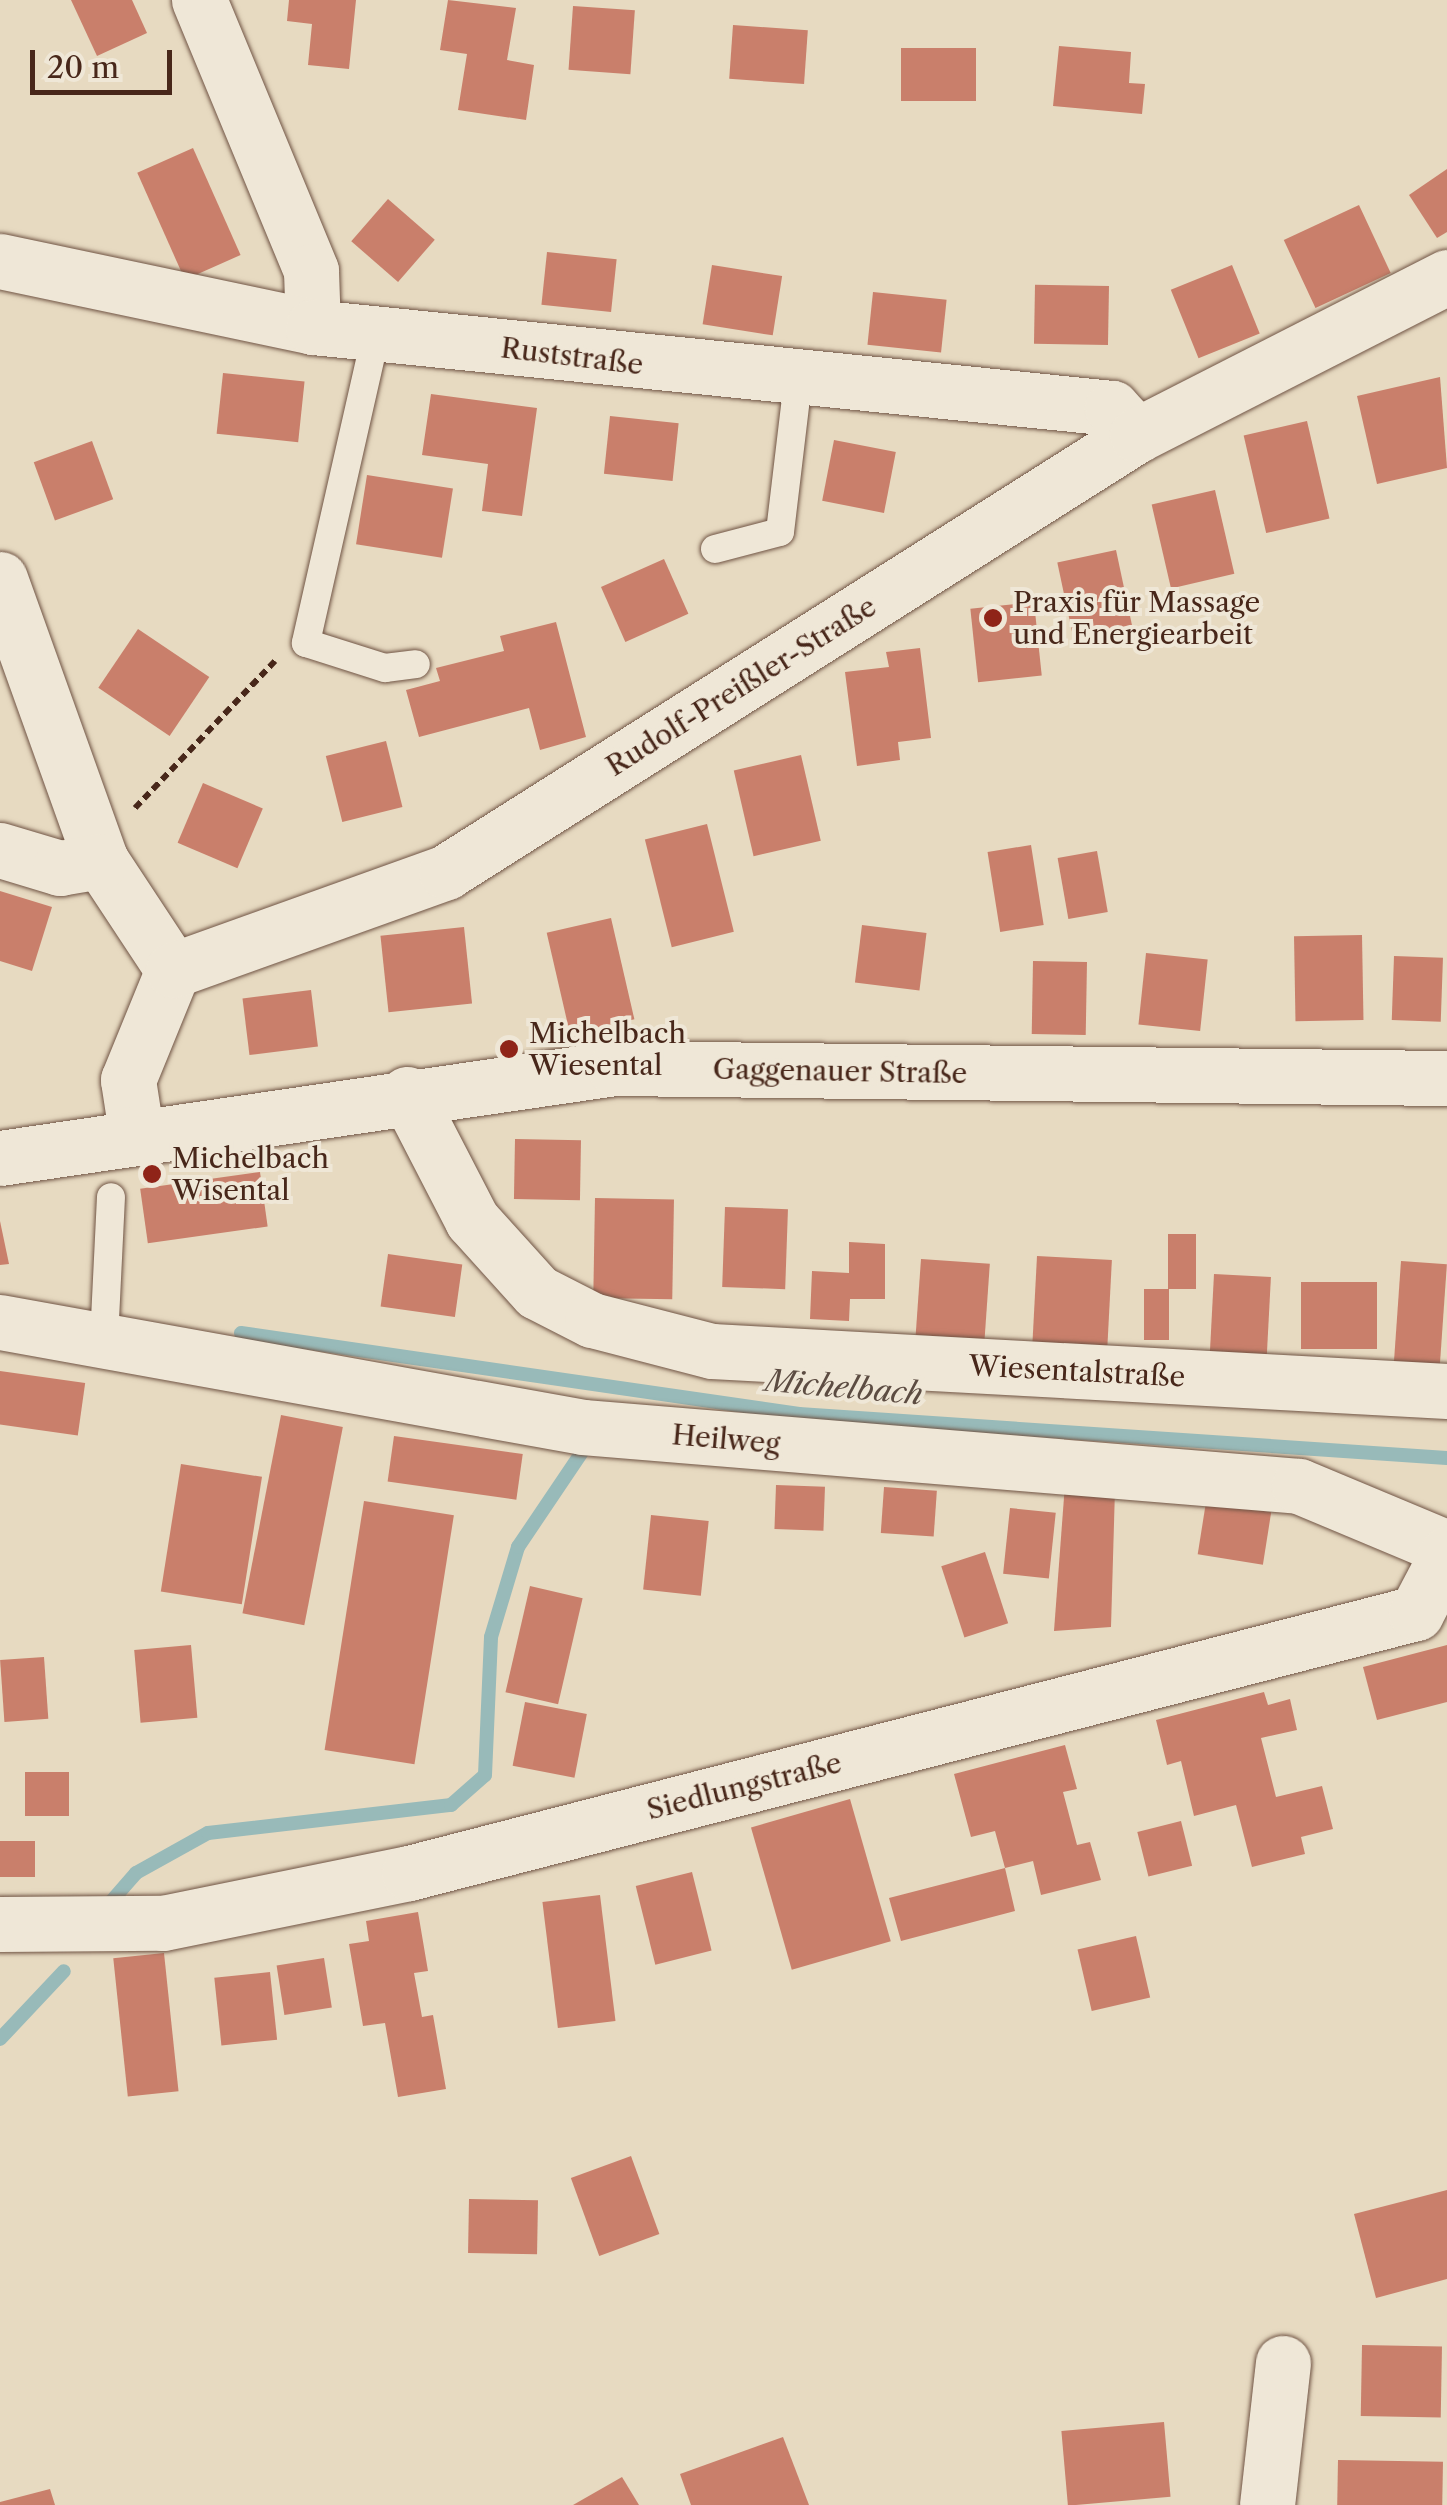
<!DOCTYPE html>
<html>
<head>
<meta charset="utf-8">
<style>
  body { margin:0 }
  #map { position:relative; width:1447px; height:2505px; overflow:hidden; background:#e7dac1; font-family:"Libre Caslon Text",serif }
  div>[style] { position:absolute }
  .stream>* { height:14px; margin:-7px; padding:0 7px; transform-origin:7px; border-radius:7px; background:#98bab9 }
  .building>* { inset:0; background:#c97f6b; transform-origin:0 0 }
  .path>* { height:6px; margin-top:-3px; transform-origin:0; background:repeating-linear-gradient(90deg,#48271a 0 8px,transparent 0 13px) }
  .roads { filter:drop-shadow(0 0 2px #705444) drop-shadow(0 0 2px #705444) }
  .lane>* { height:28px; margin:-14px; padding:0 14px; transform-origin:14px; border-radius:14px; background:#efe7d7 }
  .street>* { height:55px; margin:-27.5px; padding:0 27.5px; transform-origin:27.5px; border-radius:27.5px; background:#efe7d7 }
  .secondary>* { height:55px; margin:-27.5px; padding:0 27.5px; transform-origin:27.5px; border-radius:27.5px; background:#efe7d7 }
  .dots>* { width:28px; height:28px; translate:-50% -50%; box-sizing:border-box; border:5px solid #efe7d7; border-radius:50% }
  span { translate:-50% -50%; white-space:nowrap; text-align:center; line-height:1.15; -webkit-text-stroke:8px #efe7d7; paint-order:stroke }
  .street-label { font-size:28px; color:#48271a }
  .poi-label { font-size:28px; color:#48271a }
  .left { translate:0 -50%; text-align:left }
  .water-label { font-size:30px; color:#5c4c42; font-style:italic }
  .scale { position:absolute; left:30px; top:50px; width:142px; height:45px; box-sizing:border-box; border:5px solid #48271a; border-top:0; padding-left:12px; font-size:30px; line-height:35px; white-space:nowrap; color:#48271a; -webkit-text-stroke:8px #efe7d7; paint-order:stroke }
</style>
</head>
<body>
<div id="map">
  <div class="stream">
    <i style="left:241px;top:1333px;width:564px;rotate:8.26deg"></i>
    <i style="left:799px;top:1414px;width:649px;rotate:3.88deg"></i>
    <i style="left:109px;top:1904px;width:41px;rotate:-48.9deg"></i>
    <i style="left:136px;top:1873px;width:82px;rotate:-29.1deg"></i>
    <i style="left:208px;top:1833px;width:245px;rotate:-6.6deg"></i>
    <i style="left:451px;top:1805px;width:45px;rotate:-41.4deg"></i>
    <i style="left:485px;top:1775px;width:138px;rotate:-87.5deg"></i>
    <i style="left:491px;top:1637px;width:94px;rotate:-73.3deg"></i>
    <i style="left:518px;top:1547px;width:118px;rotate:-56deg"></i>
    <i style="left:0;top:2039px;width:93px;rotate:-46.7deg"></i>
  </div>
  <div class="building">
    <i style="clip-path:polygon(71px 0,132px 0,147px 33px,97px 56px)"></i>
    <i style="clip-path:polygon(289px 0,356px 0,349px 69px,308px 65px,312px 24px,287px 21px)"></i>
    <i style="clip-path:polygon(448px 0,516px 8px,507px 60px,534px 65px,526px 120px,458px 110px,467px 54px,440px 50px)"></i>
    <i style="left:573px;top:6px;width:62px;height:64px;rotate:4deg"></i>
    <i style="left:733px;top:25px;width:75px;height:54px;rotate:4deg"></i>
    <i style="clip-path:polygon(1059px 46px,1131px 52px,1129px 83px,1145px 84px,1142px 114px,1053px 106px)"></i>
    <i style="left:901px;top:48px;width:75px;height:53px"></i>
    <i style="left:193px;top:148px;width:117px;height:61px;rotate:66deg"></i>
    <i style="clip-path:polygon(1447px 169px,1447px 232px,1437px 238px,1409px 195px)"></i>
    <i style="left:388px;top:199px;width:62px;height:56px;rotate:41deg"></i>
    <i style="left:1359px;top:205px;width:75px;height:83px;rotate:65deg"></i>
    <i style="left:547px;top:252px;width:70px;height:53px;rotate:6deg"></i>
    <i style="left:712px;top:265px;width:71px;height:60px;rotate:9deg"></i>
    <i style="left:1232px;top:265px;width:74px;height:66px;rotate:68deg"></i>
    <i style="left:1109px;top:286px;width:59px;height:74px;rotate:91deg"></i>
    <i style="left:873px;top:292px;width:74px;height:53px;rotate:6deg"></i>
    <i style="left:223px;top:373px;width:82px;height:61px;rotate:6deg"></i>
    <i style="clip-path:polygon(1440px 377px,1447px 468px,1377px 484px,1357px 396px)"></i>
    <i style="clip-path:polygon(431px 394px,537px 408px,522px 516px,482px 511px,488px 464px,422px 455px)"></i>
    <i style="left:610px;top:416px;width:69px;height:58px;rotate:6deg"></i>
    <i style="left:1307px;top:421px;width:100px;height:65px;rotate:77deg"></i>
    <i style="left:834px;top:440px;width:63px;height:62px;rotate:11deg"></i>
    <i style="left:92px;top:441px;width:62px;height:62px;rotate:70deg"></i>
    <i style="left:367px;top:475px;width:87px;height:70px;rotate:9deg"></i>
    <i style="left:1215px;top:490px;width:86px;height:65px;rotate:77deg"></i>
    <i style="left:1116px;top:550px;width:77px;height:60px;rotate:78deg"></i>
    <i style="left:664px;top:559px;width:60px;height:69px;rotate:66deg"></i>
    <i style="left:1034px;top:602px;width:74px;height:64px;rotate:84deg"></i>
    <i style="clip-path:polygon(556px 622px,586px 737px,540px 750px,529px 708px,419px 737px,406px 690px,440px 681px,436px 668px,504px 651px,500px 636px)"></i>
    <i style="left:138px;top:629px;width:86px;height:71px;rotate:34deg"></i>
    <i style="clip-path:polygon(920px 648px,931px 738px,898px 742px,900px 760px,857px 766px,845px 672px,889px 667px,886px 652px)"></i>
    <i style="left:386px;top:741px;width:68px;height:62px;rotate:76deg"></i>
    <i style="left:801px;top:755px;width:88px;height:69px;rotate:77deg"></i>
    <i style="left:203px;top:783px;width:65px;height:65px;rotate:23deg"></i>
    <i style="left:707px;top:824px;width:111px;height:64px;rotate:76deg"></i>
    <i style="left:1031px;top:845px;width:81px;height:44px;rotate:81deg"></i>
    <i style="left:1097px;top:851px;width:62px;height:40px;rotate:80deg"></i>
    <i style="clip-path:polygon(0 891px,52px 907px,32px 971px,0 961px)"></i>
    <i style="left:611px;top:918px;width:104px;height:66px;rotate:77deg"></i>
    <i style="left:862px;top:925px;width:65px;height:58px;rotate:7deg"></i>
    <i style="left:464px;top:927px;width:77px;height:84px;rotate:84deg"></i>
    <i style="left:1362px;top:935px;width:85px;height:68px;rotate:89deg"></i>
    <i style="left:1146px;top:953px;width:62px;height:72px;rotate:6deg"></i>
    <i style="left:1394px;top:956px;width:49px;height:64px;rotate:2deg"></i>
    <i style="left:1033px;top:961px;width:54px;height:73px;rotate:1deg"></i>
    <i style="left:311px;top:990px;width:57px;height:69px;rotate:83deg"></i>
    <i style="left:515px;top:1139px;width:66px;height:60px;rotate:1deg"></i>
    <i style="left:260px;top:1172px;width:55px;height:121px;rotate:82deg"></i>
    <i style="left:595px;top:1198px;width:79px;height:100px;rotate:1deg"></i>
    <i style="left:725px;top:1207px;width:63px;height:80px;rotate:2deg"></i>
    <i style="clip-path:polygon(0 1221px,9px 1264px,0 1265px)"></i>
    <i style="left:1168px;top:1234px;width:28px;height:55px"></i>
    <i style="clip-path:polygon(849px 1242px,885px 1244px,885px 1299px,850px 1299px,849px 1321px,810px 1319px,812px 1271px,849px 1273px)"></i>
    <i style="left:388px;top:1254px;width:75px;height:53px;rotate:8deg"></i>
    <i style="left:1037px;top:1256px;width:75px;height:94px;rotate:3deg"></i>
    <i style="left:921px;top:1259px;width:69px;height:76px;rotate:4deg"></i>
    <i style="left:1401px;top:1261px;width:46px;height:118px;rotate:4deg"></i>
    <i style="left:1214px;top:1274px;width:57px;height:79px;rotate:3deg"></i>
    <i style="left:1301px;top:1282px;width:76px;height:67px"></i>
    <i style="left:1144px;top:1289px;width:25px;height:51px"></i>
    <i style="left:0;top:1371px;width:86px;height:53px;rotate:8deg"></i>
    <i style="left:281px;top:1415px;width:63px;height:202px;rotate:11deg"></i>
    <i style="left:394px;top:1436px;width:130px;height:46px;rotate:8deg"></i>
    <i style="left:181px;top:1464px;width:82px;height:129px;rotate:9deg"></i>
    <i style="clip-path:polygon(1065px 1484px,1115px 1489px,1111px 1627px,1054px 1631px)"></i>
    <i style="left:776px;top:1485px;width:49px;height:44px;rotate:2deg"></i>
    <i style="left:884px;top:1487px;width:53px;height:46px;rotate:4deg"></i>
    <i style="left:364px;top:1501px;width:91px;height:252px;rotate:9deg"></i>
    <i style="left:1206px;top:1502px;width:66px;height:53px;rotate:9deg"></i>
    <i style="left:1010px;top:1508px;width:46px;height:66px;rotate:6deg"></i>
    <i style="left:651px;top:1515px;width:58px;height:75px;rotate:6deg"></i>
    <i style="left:985px;top:1552px;width:75px;height:46px;rotate:72deg"></i>
    <i style="left:530px;top:1586px;width:54px;height:109px;rotate:13deg"></i>
    <i style="left:191px;top:1645px;width:73px;height:57px;rotate:85deg"></i>
    <i style="clip-path:polygon(1447px 1645px,1447px 1702px,1377px 1720px,1363px 1667px)"></i>
    <i style="left:44px;top:1657px;width:62px;height:44px;rotate:86deg"></i>
    <i style="clip-path:polygon(1264px 1692px,1268px 1705px,1290px 1699px,1297px 1730px,1261px 1738px,1276px 1797px,1322px 1786px,1333px 1829px,1301px 1837px,1305px 1854px,1252px 1867px,1236px 1805px,1194px 1816px,1181px 1761px,1167px 1765px,1156px 1720px)"></i>
    <i style="left:525px;top:1702px;width:63px;height:65px;rotate:11deg"></i>
    <i style="clip-path:polygon(1065px 1745px,1077px 1789px,1063px 1792px,1077px 1845px,1090px 1842px,1101px 1880px,1041px 1895px,1033px 1861px,1005px 1868px,1015px 1911px,901px 1941px,889px 1898px,1005px 1868px,995px 1831px,971px 1837px,954px 1774px)"></i>
    <i style="left:25px;top:1772px;width:44px;height:44px"></i>
    <i style="left:850px;top:1799px;width:148px;height:103px;rotate:74deg"></i>
    <i style="left:1181px;top:1821px;width:46px;height:45px;rotate:76deg"></i>
    <i style="left:0;top:1841px;width:35px;height:36px"></i>
    <i style="left:692px;top:1872px;width:81px;height:58px;rotate:76deg"></i>
    <i style="left:600px;top:1895px;width:127px;height:58px;rotate:83deg"></i>
    <i style="clip-path:polygon(418px 1912px,428px 1971px,414px 1973px,422px 2017px,433px 2015px,446px 2089px,398px 2097px,385px 2023px,363px 2026px,349px 1944px,369px 1941px,366px 1921px)"></i>
    <i style="left:1136px;top:1936px;width:63px;height:60px;rotate:77deg"></i>
    <i style="left:164px;top:1953px;width:139px;height:51px;rotate:84deg"></i>
    <i style="left:324px;top:1958px;width:50px;height:48px;rotate:81deg"></i>
    <i style="left:270px;top:1972px;width:68px;height:56px;rotate:84deg"></i>
    <i style="left:631px;top:2156px;width:83px;height:64px;rotate:70deg"></i>
    <i style="clip-path:polygon(1447px 2190px,1447px 2279px,1376px 2298px,1354px 2214px)"></i>
    <i style="left:469px;top:2199px;width:69px;height:54px;rotate:1deg"></i>
    <i style="left:1362px;top:2345px;width:80px;height:71px;rotate:1deg"></i>
    <i style="left:1164px;top:2422px;width:75px;height:103px;rotate:85deg"></i>
    <i style="clip-path:polygon(783px 2437px,809px 2505px,691px 2505px,680px 2474px)"></i>
    <i style="left:1338px;top:2460px;width:105px;height:45px;rotate:1deg"></i>
    <i style="clip-path:polygon(622px 2477px,639px 2505px,573px 2505px)"></i>
    <i style="clip-path:polygon(50px 2489px,55px 2505px,0 2505px,0 2502px)"></i>
  </div>
  <div class="path">
    <i style="left:135px;top:808px;width:203px;rotate:-46.4deg"></i>
  </div>
  <div class="roads">
    <div class="lane">
      <i style="left:376px;top:334px;width:317px;rotate:102.8deg"></i>
      <i style="left:306px;top:643px;width:83px;rotate:17.6deg"></i>
      <i style="left:385px;top:668px;width:31px;rotate:-7deg"></i>
      <i style="left:715px;top:549px;width:67px;rotate:-14.7deg"></i>
      <i style="left:780px;top:532px;width:151px;rotate:-83.2deg"></i>
      <i style="left:104px;top:1340px;width:143px;rotate:-87.2deg"></i>
    </div>
    <div class="street">
      <i style="left:199px;top:0;width:293px;rotate:67.5deg"></i>
      <i style="left:311px;top:271px;width:56px;rotate:88deg"></i>
      <i style="left:0;top:261px;width:320px;rotate:11.9deg"></i>
      <i style="left:313px;top:327px;width:803px;rotate:5.79deg"></i>
      <i style="left:1112px;top:408px;width:37px;rotate:47deg"></i>
      <i style="left:0;top:579px;width:300px;rotate:70.3deg"></i>
      <i style="left:101px;top:861px;width:131px;rotate:56.6deg"></i>
      <i style="left:0;top:850px;width:63px;rotate:16.7deg"></i>
      <i style="left:60px;top:868px;width:42px;rotate:-9.7deg"></i>
      <i style="left:407px;top:1094px;width:142px;rotate:62.7deg"></i>
      <i style="left:472px;top:1220px;width:97px;rotate:47.9deg"></i>
      <i style="left:537px;top:1292px;width:62px;rotate:27deg"></i>
      <i style="left:592px;top:1320px;width:124px;rotate:14.5deg"></i>
      <i style="left:712px;top:1351px;width:736px;rotate:3.12deg"></i>
      <i style="left:137px;top:1138px;width:59px;rotate:-98.8deg"></i>
      <i style="left:128px;top:1080px;width:119px;rotate:-67.8deg"></i>
      <i style="left:173px;top:970px;width:290px;rotate:-19.7deg"></i>
      <i style="left:446px;top:872px;width:818px;rotate:-32.31deg"></i>
      <i style="left:1137px;top:435px;width:348px;rotate:-27deg"></i>
      <i style="left:0;top:1322px;width:592px;rotate:10.21deg"></i>
      <i style="left:583px;top:1427px;width:718px;rotate:4.71deg"></i>
      <i style="left:1299px;top:1486px;width:160px;rotate:22.7deg"></i>
      <i style="left:0;top:1924px;width:163px;rotate:-0.4deg"></i>
      <i style="left:163px;top:1923px;width:251px;rotate:-11.5deg"></i>
      <i style="left:409px;top:1873px;width:1040px;rotate:-14.48deg"></i>
      <i style="left:1416px;top:1613px;width:67px;rotate:-62.3deg"></i>
      <i style="left:1267px;top:2505px;width:143px;rotate:-83.6deg"></i>
    </div>
    <div class="secondary">
      <i style="left:0;top:1158px;width:622px;rotate:-8.33deg"></i>
      <i style="left:615px;top:1068px;width:832px;rotate:0.69deg"></i>
    </div>
  </div>
  <div class="dots">
    <i style="left:993px;top:618px;background:#8f2418"></i>
    <i style="left:509px;top:1049px;background:#8f2418"></i>
    <i style="left:152px;top:1174px;background:#8f2418"></i>
  </div>
  <div class="street-label">
    <span style="left:572px;top:356px;rotate:7deg">Ruststraße</span>
    <span style="left:741px;top:686px;rotate:-32deg">Rudolf-Preißler-Straße</span>
    <span style="left:840px;top:1071px;rotate:1deg">Gaggenauer Straße</span>
    <span style="left:1077px;top:1371px;rotate:3deg">Wiesentalstraße</span>
    <span style="left:726px;top:1439px;rotate:5deg">Heilweg</span>
    <span style="left:744px;top:1786px;rotate:-14deg">Siedlungstraße</span>
  </div>
  <div class="poi-label">
    <span class="left" style="left:1013px;top:618px">Praxis für Massage<br>und Energiearbeit</span>
    <span class="left" style="left:529px;top:1049px">Michelbach<br>Wiesental</span>
    <span class="left" style="left:172px;top:1174px">Michelbach<br>Wisental</span>
  </div>
  <div class="water-label">
    <span style="left:844px;top:1388px;rotate:5deg">Michelbach</span>
  </div>
  <div class="scale">20 m</div>
</div>
</body>
</html>
